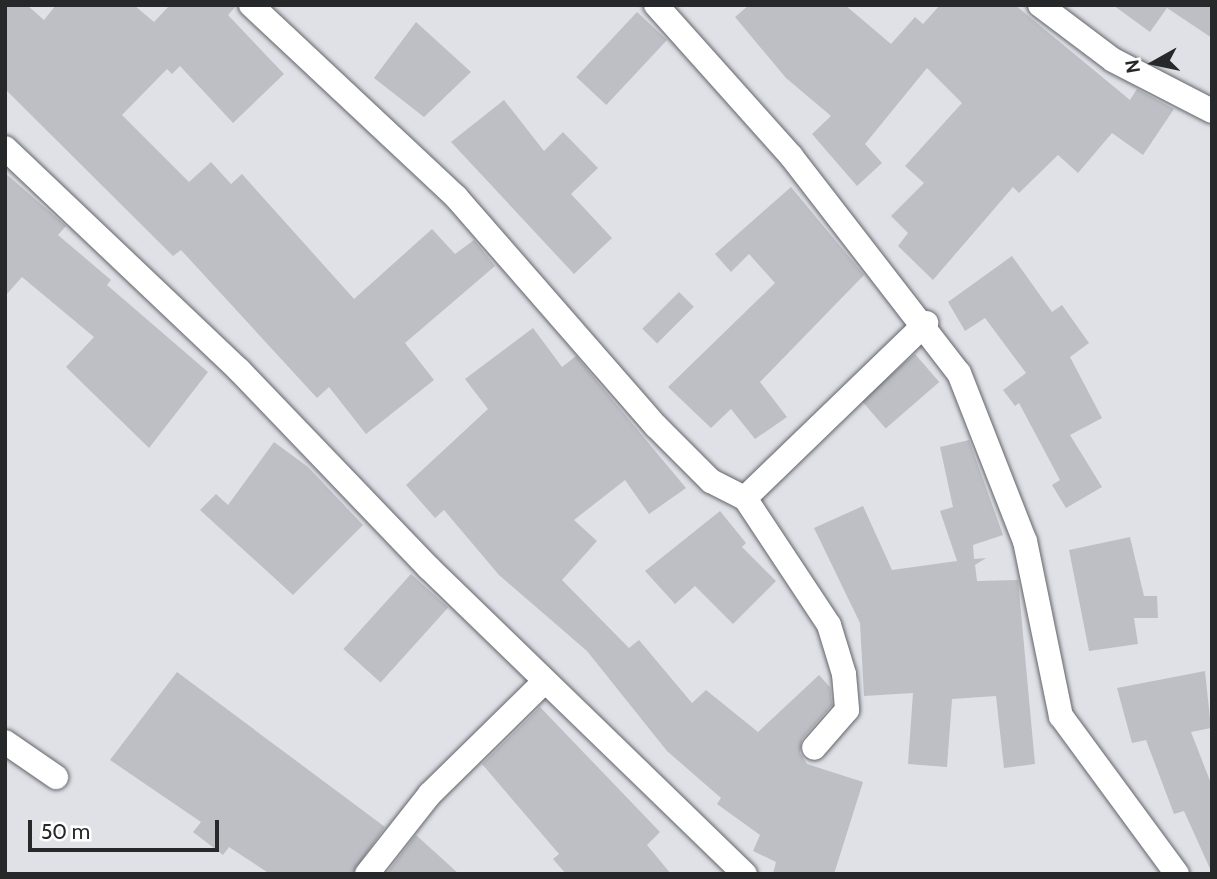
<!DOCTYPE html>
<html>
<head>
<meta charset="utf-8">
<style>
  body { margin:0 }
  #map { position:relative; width:1217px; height:879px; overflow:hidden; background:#dfe1e7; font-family:Cabin,sans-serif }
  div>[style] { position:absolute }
  .building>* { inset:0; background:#bdbfc5; transform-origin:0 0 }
  .roads { filter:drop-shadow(0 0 2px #626469) drop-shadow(0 0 2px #626469) }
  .minor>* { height:24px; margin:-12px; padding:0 12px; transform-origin:12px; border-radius:12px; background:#fff }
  span { translate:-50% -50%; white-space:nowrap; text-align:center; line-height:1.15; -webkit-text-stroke:5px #fff; paint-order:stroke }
  .frame { position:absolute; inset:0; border:7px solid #27282a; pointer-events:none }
  .north { position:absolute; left:1119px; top:28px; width:70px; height:70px; -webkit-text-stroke:5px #fff; paint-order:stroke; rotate:261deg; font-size:19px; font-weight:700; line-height:28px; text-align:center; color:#27282a }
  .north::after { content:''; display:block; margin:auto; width:24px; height:32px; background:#27282a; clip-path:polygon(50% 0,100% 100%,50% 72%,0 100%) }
  .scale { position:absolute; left:28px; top:820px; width:191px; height:32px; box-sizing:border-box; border:4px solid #27282a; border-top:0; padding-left:9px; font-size:21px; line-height:24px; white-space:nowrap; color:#27282a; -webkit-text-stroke:5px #fff; paint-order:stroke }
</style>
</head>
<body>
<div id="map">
  <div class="building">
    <i style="clip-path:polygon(5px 5px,27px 5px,44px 20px,56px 5px,134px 5px,154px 22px,170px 5px,237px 5px,228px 15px,284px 74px,233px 123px,180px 66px,172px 74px,167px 69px,122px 115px,189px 182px,211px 162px,231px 184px,242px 174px,354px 299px,432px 229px,455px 254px,474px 240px,495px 266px,405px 343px,434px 380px,366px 434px,329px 387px,317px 398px,181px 250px,173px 256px,5px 89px)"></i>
    <i style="clip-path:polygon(749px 5px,845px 5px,891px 44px,915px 17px,923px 24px,940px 5px,1015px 5px,1130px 100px,1137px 89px,1174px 109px,1143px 155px,1112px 133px,1078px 173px,1058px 155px,1019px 193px,1013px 187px,933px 280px,898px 246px,908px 233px,891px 216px,924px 183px,905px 166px,962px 103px,927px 68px,865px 144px,882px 163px,857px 186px,812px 134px,831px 116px,786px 78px,735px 17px)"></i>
    <i style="clip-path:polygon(1113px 5px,1212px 5px,1212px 38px,1167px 8px,1150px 32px)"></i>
    <i style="left:637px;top:12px;width:41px;height:89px;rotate:43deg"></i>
    <i style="clip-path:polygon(416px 22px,471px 72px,424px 117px,374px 78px)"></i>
    <i style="clip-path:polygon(504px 100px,544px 151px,563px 132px,598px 168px,571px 194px,612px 238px,574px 274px,451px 142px)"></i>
    <i style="clip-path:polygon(5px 173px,66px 226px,58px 235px,111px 280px,107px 285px,208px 372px,149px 448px,66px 367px,94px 337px,22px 277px,5px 296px)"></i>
    <i style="clip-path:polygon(791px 187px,864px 275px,760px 382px,787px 417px,755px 439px,731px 409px,711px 428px,668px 387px,775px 283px,749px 254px,731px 272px,715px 254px)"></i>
    <i style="clip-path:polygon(1012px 256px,1052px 312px,1062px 305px,1089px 343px,1070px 357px,1102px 418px,1070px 435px,1102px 487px,1066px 508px,1052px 485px,1060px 480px,1019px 403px,1015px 406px,1003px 390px,1026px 373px,985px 318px,965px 331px,948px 302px)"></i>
    <i style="left:679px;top:292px;width:21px;height:52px;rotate:45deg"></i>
    <i style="clip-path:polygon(533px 328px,562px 367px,576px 356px,686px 488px,649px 514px,625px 480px,574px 520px,597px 541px,562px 580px,629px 648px,639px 640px,692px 703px,706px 690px,758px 732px,819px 675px,830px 687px,832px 705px,802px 739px,800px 753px,807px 764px,863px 782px,834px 874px,773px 874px,776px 862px,753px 851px,760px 835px,717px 804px,721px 798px,667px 751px,587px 651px,499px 575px,444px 510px,435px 518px,406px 485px,488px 409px,465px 379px)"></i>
    <i style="left:915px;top:354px;width:37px;height:71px;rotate:49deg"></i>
    <i style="clip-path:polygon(969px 440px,1003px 535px,973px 545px,974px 559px,986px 558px,975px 565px,977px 581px,1018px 580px,1035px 764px,1004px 768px,996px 696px,952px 699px,947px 767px,908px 764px,913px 693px,864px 696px,860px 623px,814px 528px,863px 506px,892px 570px,957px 561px,940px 511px,953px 507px,940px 447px)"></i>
    <i style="clip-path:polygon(274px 442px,308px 467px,363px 525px,293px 595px,200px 510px,216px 494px,228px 505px)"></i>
    <i style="clip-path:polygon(720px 511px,746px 543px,742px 547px,776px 581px,733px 624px,695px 586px,675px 604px,645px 571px)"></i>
    <i style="clip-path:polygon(1130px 537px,1144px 596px,1157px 596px,1158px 618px,1134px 618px,1138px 644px,1089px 651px,1069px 550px)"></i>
    <i style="left:411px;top:574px;width:50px;height:101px;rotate:42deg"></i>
    <i style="clip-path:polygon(1205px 671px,1211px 728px,1191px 732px,1212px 786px,1212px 873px,1184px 811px,1174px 814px,1146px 740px,1132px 743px,1117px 688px)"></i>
    <i style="clip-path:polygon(177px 672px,385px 827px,352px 874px,270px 874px,229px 847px,223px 855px,193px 832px,201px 822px,110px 760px)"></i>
    <i style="clip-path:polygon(540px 707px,660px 832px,647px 845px,671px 874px,566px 874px,553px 859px,559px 854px,482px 764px)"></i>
    <i style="clip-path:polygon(416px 835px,459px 874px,386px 874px)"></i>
  </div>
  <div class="roads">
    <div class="minor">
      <i style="left:251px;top:5px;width:281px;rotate:43.1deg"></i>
      <i style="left:456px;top:197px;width:304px;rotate:48.9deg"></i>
      <i style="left:656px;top:426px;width:78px;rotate:45deg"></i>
      <i style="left:711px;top:481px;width:38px;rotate:27deg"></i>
      <i style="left:745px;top:498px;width:152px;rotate:56.5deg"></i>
      <i style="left:829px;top:625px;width:51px;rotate:73deg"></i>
      <i style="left:844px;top:674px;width:36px;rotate:85deg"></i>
      <i style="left:847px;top:710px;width:50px;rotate:131deg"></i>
      <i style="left:656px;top:5px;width:203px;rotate:48.2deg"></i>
      <i style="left:791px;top:156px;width:274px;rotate:52.3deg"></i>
      <i style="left:959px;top:373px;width:180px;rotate:68.6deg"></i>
      <i style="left:1025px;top:541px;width:179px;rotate:78.4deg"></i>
      <i style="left:1061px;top:716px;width:196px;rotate:53.7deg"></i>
      <i style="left:1040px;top:5px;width:91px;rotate:37deg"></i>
      <i style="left:1113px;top:60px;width:111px;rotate:27.3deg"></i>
      <i style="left:5px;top:148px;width:323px;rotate:43.5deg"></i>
      <i style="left:239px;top:370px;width:274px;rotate:46.2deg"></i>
      <i style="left:429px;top:568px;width:440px;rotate:44.1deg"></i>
      <i style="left:745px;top:498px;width:252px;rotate:-44deg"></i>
      <i style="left:5px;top:742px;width:62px;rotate:34.5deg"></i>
      <i style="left:367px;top:874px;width:102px;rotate:-51.8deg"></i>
      <i style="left:430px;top:794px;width:160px;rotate:-44.5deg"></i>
    </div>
  </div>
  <div class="frame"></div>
  <div class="north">N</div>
  <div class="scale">50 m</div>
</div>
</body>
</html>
